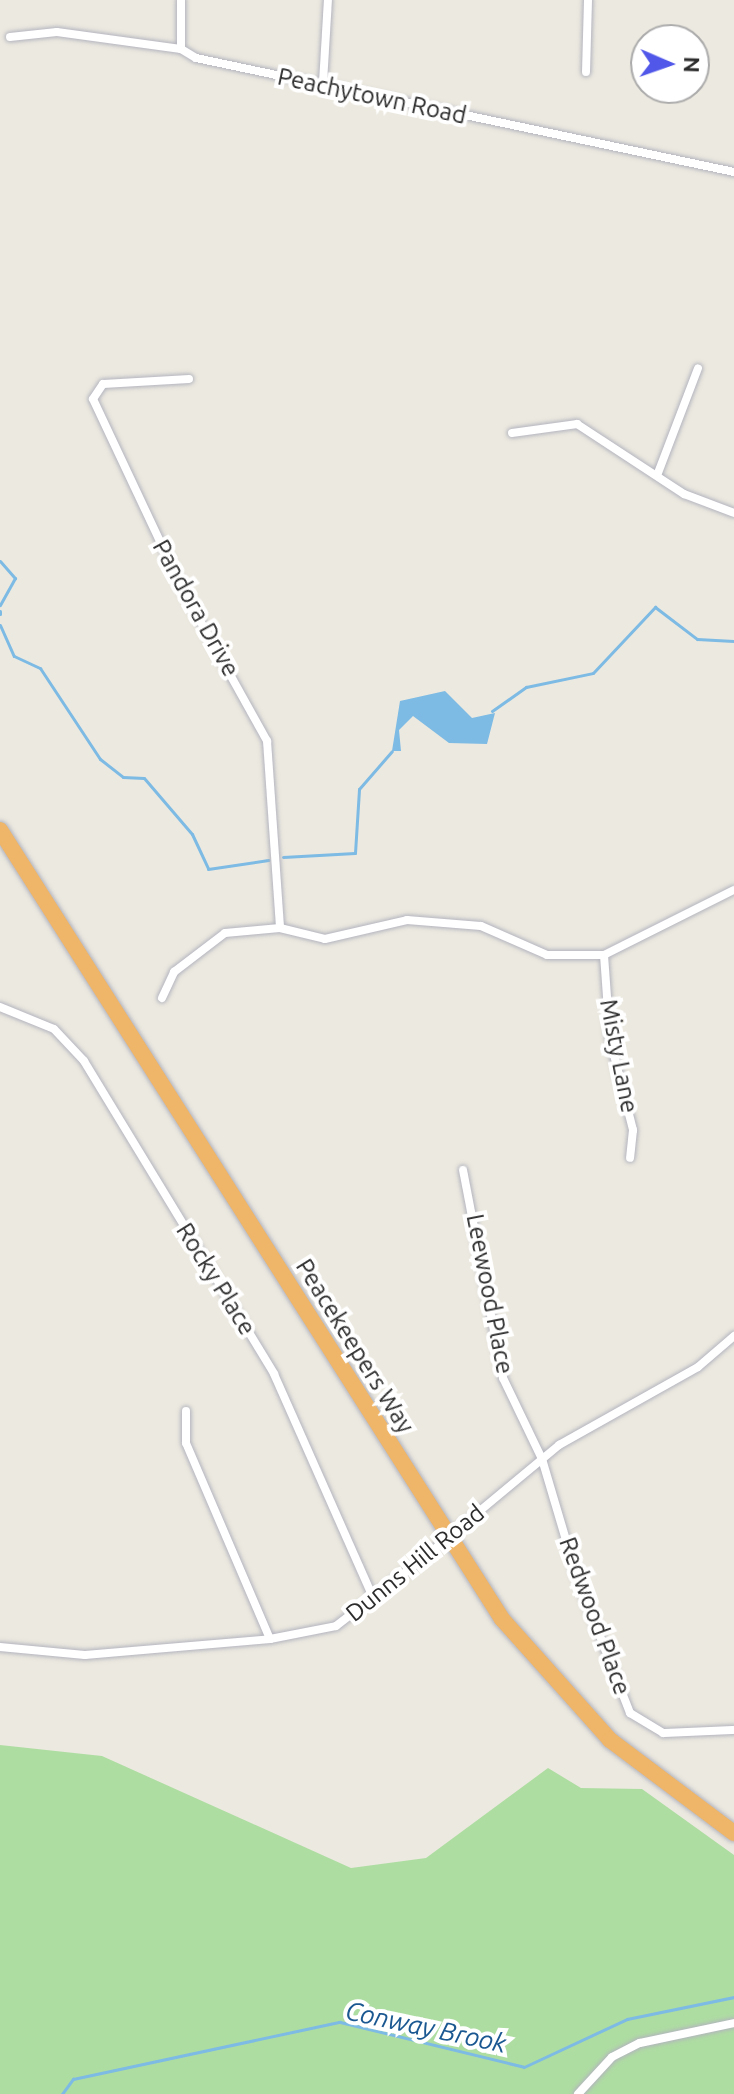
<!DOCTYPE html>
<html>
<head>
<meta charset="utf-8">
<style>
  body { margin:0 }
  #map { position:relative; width:734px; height:2094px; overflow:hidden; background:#ece9e0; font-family:Ubuntu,sans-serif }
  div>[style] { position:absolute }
  .green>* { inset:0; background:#aedda2 }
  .water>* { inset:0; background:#7dbae4 }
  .stream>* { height:3px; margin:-1.5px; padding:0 1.5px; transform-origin:1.5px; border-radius:1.5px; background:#7dbae4 }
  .roads { filter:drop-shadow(0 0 2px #b3b4be) drop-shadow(0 0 2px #b3b4be) }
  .minor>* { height:8px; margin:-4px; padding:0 4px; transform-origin:4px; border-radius:4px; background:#fff }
  .motorway>* { height:16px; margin:-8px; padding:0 8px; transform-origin:8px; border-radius:8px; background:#efb568 }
  .bridges { filter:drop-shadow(0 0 2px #b3b4be) drop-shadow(0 0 2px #b3b4be) }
  .minor-bridge>* { height:8px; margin:-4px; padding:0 4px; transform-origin:4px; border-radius:4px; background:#fff }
  span { translate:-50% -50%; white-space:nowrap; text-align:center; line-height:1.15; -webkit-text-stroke:8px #fff; paint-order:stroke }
  .street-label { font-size:24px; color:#2c2c2c }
  .water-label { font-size:26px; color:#1b5891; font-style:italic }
  .north { position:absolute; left:630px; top:24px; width:80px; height:80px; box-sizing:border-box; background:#fff; border:2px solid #ababab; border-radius:50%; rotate:92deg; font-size:22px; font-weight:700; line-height:32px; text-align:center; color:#2c2c2c }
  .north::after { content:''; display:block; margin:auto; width:28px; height:36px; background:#5057e9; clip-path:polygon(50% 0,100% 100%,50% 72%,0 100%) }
</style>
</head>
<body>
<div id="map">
  <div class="green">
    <i style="clip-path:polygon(0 1745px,102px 1756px,351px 1868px,426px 1858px,548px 1768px,581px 1788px,642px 1789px,734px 1855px,734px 2094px,0 2094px)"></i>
  </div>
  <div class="water">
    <i style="clip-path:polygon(445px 691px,472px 718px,495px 713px,487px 744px,449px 743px,413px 716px,399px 730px,401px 751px,392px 751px,400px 701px)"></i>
  </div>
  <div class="stream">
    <i style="left:0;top:561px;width:23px;rotate:49deg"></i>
    <i style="left:15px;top:578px;width:31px;rotate:119deg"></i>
    <i style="left:0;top:611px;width:3px;rotate:90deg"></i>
    <i style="left:0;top:625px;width:34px;rotate:66deg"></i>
    <i style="left:14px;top:656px;width:29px;rotate:25deg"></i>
    <i style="left:40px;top:668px;width:109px;rotate:56.6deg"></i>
    <i style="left:100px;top:759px;width:29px;rotate:38deg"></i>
    <i style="left:123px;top:777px;width:21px;rotate:3deg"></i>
    <i style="left:144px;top:778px;width:74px;rotate:49.4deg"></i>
    <i style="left:192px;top:834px;width:38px;rotate:65deg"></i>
    <i style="left:208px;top:869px;width:61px;rotate:-8.5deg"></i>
    <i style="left:492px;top:711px;width:42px;rotate:-35.2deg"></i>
    <i style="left:526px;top:687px;width:68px;rotate:-11.8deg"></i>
    <i style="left:593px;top:673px;width:91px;rotate:-46.8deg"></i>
    <i style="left:655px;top:607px;width:53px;rotate:37.3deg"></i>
    <i style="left:697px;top:639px;width:37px;rotate:3deg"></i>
    <i style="left:283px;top:857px;width:72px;rotate:-3.2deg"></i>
    <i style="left:355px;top:853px;width:64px;rotate:-86.4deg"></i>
    <i style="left:359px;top:789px;width:50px;rotate:-49deg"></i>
    <i style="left:62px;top:2094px;width:19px;rotate:-54deg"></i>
    <i style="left:73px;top:2079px;width:273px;rotate:-12.1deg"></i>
    <i style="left:340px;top:2022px;width:189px;rotate:13.7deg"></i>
    <i style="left:524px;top:2067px;width:114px;rotate:-25deg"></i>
    <i style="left:627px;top:2019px;width:109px;rotate:-11.6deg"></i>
  </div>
  <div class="roads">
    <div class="minor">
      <i style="left:10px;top:37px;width:47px;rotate:-6.1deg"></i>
      <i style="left:57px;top:32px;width:125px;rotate:7.8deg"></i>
      <i style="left:181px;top:49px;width:17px;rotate:31deg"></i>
      <i style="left:196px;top:58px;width:550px;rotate:11.96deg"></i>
      <i style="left:181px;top:49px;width:49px;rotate:-90deg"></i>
      <i style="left:586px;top:72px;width:72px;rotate:-88.4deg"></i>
      <i style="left:323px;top:83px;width:83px;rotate:-86.6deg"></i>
      <i style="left:189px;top:379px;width:86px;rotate:176.7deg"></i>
      <i style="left:103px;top:384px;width:18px;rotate:124deg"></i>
      <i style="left:93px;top:399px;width:211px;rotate:64.8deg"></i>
      <i style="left:183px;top:590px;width:173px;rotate:60.9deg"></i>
      <i style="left:267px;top:741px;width:187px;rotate:86deg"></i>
      <i style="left:512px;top:433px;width:66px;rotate:-7.9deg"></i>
      <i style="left:577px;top:424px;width:128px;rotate:33.2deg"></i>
      <i style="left:684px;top:494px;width:53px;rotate:20.8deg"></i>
      <i style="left:658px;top:473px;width:112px;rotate:-69.1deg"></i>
      <i style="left:604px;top:955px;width:84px;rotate:85.9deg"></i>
      <i style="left:610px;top:1039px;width:94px;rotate:75.8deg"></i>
      <i style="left:633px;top:1130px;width:28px;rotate:96deg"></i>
      <i style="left:162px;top:998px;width:29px;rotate:-65deg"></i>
      <i style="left:174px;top:972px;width:64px;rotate:-37.4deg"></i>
      <i style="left:225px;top:933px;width:55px;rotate:-5.2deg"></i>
      <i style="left:280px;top:928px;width:46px;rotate:13.7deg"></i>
      <i style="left:325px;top:939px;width:84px;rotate:-13deg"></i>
      <i style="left:407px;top:920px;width:74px;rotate:4.6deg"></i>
      <i style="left:481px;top:926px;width:72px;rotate:23.7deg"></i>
      <i style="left:547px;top:955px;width:57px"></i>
      <i style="left:604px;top:955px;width:145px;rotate:-26.6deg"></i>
      <i style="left:0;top:1007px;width:58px;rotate:22.2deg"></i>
      <i style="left:54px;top:1029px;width:44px;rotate:46.8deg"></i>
      <i style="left:84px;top:1061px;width:366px;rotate:58.7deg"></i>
      <i style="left:274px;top:1374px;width:247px;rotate:66.1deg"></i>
      <i style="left:463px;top:1170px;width:212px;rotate:79.1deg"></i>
      <i style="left:503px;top:1378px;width:90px;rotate:64.3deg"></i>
      <i style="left:542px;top:1459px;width:123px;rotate:73.5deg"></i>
      <i style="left:577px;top:1577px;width:146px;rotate:68.7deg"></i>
      <i style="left:630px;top:1713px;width:39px;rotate:31deg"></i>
      <i style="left:663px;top:1733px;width:71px;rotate:-2.4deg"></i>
      <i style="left:186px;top:1411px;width:32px;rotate:90deg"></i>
      <i style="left:186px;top:1443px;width:213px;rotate:66.8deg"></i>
      <i style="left:464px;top:1524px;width:124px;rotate:-39.7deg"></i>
      <i style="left:559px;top:1445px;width:159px;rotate:-29.3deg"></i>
      <i style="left:698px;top:1367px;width:48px;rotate:-40.7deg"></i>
      <i style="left:0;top:1647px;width:85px;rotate:5.4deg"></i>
      <i style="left:85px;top:1655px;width:186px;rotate:-4.9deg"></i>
      <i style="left:270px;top:1639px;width:67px;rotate:-11.1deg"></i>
      <i style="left:336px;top:1626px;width:113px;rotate:-37.8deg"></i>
      <i style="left:578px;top:2094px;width:50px;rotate:-47.4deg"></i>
      <i style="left:612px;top:2057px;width:31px;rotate:-27deg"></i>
      <i style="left:640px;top:2043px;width:96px;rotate:-12deg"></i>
    </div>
    <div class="motorway">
      <i style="left:0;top:830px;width:935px;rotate:57.53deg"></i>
      <i style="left:502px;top:1619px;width:162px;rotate:48.2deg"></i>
      <i style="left:610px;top:1740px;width:155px;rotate:36.9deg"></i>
    </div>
  </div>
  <div class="bridges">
    <div class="minor-bridge">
      <i style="left:425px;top:1557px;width:51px;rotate:-40.2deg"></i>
    </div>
  </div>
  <div class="street-label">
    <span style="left:372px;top:96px;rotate:12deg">Peachytown Road</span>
    <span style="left:196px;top:608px;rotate:61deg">Pandora Drive</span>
    <span style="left:619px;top:1056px;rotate:79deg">Misty Lane</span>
    <span style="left:216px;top:1279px;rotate:58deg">Rocky Place</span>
    <span style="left:490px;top:1294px;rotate:79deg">Leewood Place</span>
    <span style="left:355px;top:1346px;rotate:58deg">Peacekeepers Way</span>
    <span style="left:415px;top:1563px;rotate:-39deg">Dunns Hill Road</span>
    <span style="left:595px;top:1616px;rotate:70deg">Redwood Place</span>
  </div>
  <div class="water-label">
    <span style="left:426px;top:2027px;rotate:12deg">Conway Brook</span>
  </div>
  <div class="north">N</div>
</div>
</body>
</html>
